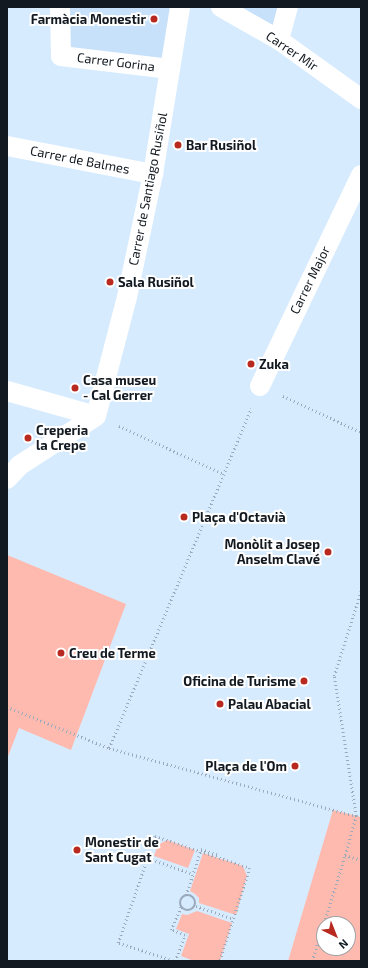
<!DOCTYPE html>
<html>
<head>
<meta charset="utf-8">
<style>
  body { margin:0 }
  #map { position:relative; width:368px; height:968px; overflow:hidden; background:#d7ebff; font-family:"Exo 2",sans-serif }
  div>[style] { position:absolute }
  .built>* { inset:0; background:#c8e1fb }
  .green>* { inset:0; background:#ffbaaf }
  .path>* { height:2.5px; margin-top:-1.25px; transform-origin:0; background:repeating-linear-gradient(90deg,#9aaaba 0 1px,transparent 0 4px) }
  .path>.ring { margin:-1.25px; padding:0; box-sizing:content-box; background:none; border:2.5px solid #9aaaba; border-radius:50% }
  .pedestrian>* { height:20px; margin:-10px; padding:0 10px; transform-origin:10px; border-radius:10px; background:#fff }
  .dots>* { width:11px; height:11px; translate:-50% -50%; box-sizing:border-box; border:2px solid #fff; border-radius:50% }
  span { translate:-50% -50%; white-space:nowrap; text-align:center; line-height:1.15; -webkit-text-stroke:4px #fff; paint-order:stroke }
  .poi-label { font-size:13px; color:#121920; font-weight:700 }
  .right { translate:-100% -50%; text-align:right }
  .left { translate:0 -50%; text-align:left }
  .street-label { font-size:13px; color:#121920 }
  .frame { position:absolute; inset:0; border:8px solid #121920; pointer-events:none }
  .north { position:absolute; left:316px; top:916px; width:40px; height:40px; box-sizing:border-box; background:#fff; border:1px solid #a0a3a6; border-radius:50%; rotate:137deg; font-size:11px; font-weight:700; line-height:16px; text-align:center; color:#121920 }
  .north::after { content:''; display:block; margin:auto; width:14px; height:18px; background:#b82a1f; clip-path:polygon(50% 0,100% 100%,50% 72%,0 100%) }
</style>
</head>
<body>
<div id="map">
  <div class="built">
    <i style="clip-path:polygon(60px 7px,180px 7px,170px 69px,61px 56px)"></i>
    <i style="clip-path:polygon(221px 7px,288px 7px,279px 40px)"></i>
  </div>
  <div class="green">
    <i style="clip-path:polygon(7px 555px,126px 604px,71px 750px,19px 728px,7px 759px)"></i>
    <i style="clip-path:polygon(evenodd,333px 810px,361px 817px,361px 961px,288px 961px,333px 810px,324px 924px,348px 924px,348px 948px,324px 948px,324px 924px)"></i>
    <i style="clip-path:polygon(167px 840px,195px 850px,188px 868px,154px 856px,158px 845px)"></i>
    <i style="clip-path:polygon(203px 853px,243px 866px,247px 876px,236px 915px,199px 903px,199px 898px,195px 894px,190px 891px)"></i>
    <i style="clip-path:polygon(197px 911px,232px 923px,220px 961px,194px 961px,181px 956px,189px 934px,176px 929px,182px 914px,187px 915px)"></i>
  </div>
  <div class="path">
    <i style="left:283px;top:396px;width:86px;rotate:24.8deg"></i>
    <i style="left:119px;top:426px;width:115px;rotate:24.6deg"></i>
    <i style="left:7px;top:707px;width:110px;rotate:21.9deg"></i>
    <i style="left:109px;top:748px;width:368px;rotate:-67.3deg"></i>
    <i style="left:109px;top:748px;width:256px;rotate:15.4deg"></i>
    <i style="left:345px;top:855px;width:41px;rotate:-74.2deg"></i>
    <i style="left:356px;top:816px;width:142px;rotate:-98.9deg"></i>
    <i style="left:334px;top:676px;width:89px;rotate:-72.4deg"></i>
    <i style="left:148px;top:858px;width:48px;rotate:19.6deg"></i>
    <i class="ring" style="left:180px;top:895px;width:13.5px;height:13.5px"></i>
    <i style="left:186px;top:895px;width:48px;rotate:-71.9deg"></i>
    <i style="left:201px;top:849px;width:18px;rotate:19deg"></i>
    <i style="left:196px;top:906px;width:39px;rotate:19deg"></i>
    <i style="left:173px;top:961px;width:58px;rotate:-161.9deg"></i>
    <i style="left:118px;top:943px;width:113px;rotate:-70.9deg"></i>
    <i style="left:155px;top:836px;width:100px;rotate:18.6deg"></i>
    <i style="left:250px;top:868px;width:98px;rotate:107.9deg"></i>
    <i style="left:175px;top:961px;width:28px;rotate:-69deg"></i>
    <i style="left:185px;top:935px;width:15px;rotate:-160deg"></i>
    <i style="left:171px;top:930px;width:25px;rotate:-67deg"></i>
    <i style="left:312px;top:961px;width:111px;rotate:-72.7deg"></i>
    <i style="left:345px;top:855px;width:17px;rotate:17deg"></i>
  </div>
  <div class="pedestrian">
    <i style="left:60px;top:7px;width:49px;rotate:88.8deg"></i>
    <i style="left:61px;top:56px;width:110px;rotate:6.8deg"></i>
    <i style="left:221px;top:7px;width:67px;rotate:29.6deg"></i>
    <i style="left:279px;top:40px;width:101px;rotate:35.7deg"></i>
    <i style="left:279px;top:40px;width:34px;rotate:-75deg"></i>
    <i style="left:7px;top:146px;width:149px;rotate:10.9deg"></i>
    <i style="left:260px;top:386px;width:234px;rotate:-64.4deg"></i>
    <i style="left:7px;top:391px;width:92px;rotate:15.7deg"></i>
    <i style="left:96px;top:416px;width:123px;rotate:-75.4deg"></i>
    <i style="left:127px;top:297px;width:126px;rotate:-78.1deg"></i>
    <i style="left:153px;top:174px;width:169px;rotate:-80.8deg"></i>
    <i style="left:7px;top:479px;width:19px;rotate:-47deg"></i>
    <i style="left:20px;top:465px;width:90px;rotate:-32.8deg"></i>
  </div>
  <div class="dots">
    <i style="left:154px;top:19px;background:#b82a1f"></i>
    <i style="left:178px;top:145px;background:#b82a1f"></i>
    <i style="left:110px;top:282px;background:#b82a1f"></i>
    <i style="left:251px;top:364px;background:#b82a1f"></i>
    <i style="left:75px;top:388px;background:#b82a1f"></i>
    <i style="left:28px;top:438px;background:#b82a1f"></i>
    <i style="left:184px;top:517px;background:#b82a1f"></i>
    <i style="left:328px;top:552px;background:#b82a1f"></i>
    <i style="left:61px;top:653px;background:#b82a1f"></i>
    <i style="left:304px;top:681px;background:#b82a1f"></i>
    <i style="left:220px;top:704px;background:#b82a1f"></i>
    <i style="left:295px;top:766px;background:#b82a1f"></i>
    <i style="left:77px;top:850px;background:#b82a1f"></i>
  </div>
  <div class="poi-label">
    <span class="right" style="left:146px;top:19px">Farmàcia Monestir</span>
    <span class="left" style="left:186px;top:145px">Bar Rusiñol</span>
    <span class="left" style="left:118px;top:282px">Sala Rusiñol</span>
    <span class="left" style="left:259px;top:364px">Zuka</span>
    <span class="left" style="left:83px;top:388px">Casa museu<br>- Cal Gerrer</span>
    <span class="left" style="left:36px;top:438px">Creperia<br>la Crepe</span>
    <span class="left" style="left:192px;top:517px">Plaça d'Octavià</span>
    <span class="right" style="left:320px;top:552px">Monòlit a Josep<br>Anselm Clavé</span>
    <span class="left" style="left:69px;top:653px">Creu de Terme</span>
    <span class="right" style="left:296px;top:681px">Oficina de Turisme</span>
    <span class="left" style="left:228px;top:704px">Palau Abacial</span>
    <span class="right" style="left:287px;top:766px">Plaça de l'Om</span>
    <span class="left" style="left:85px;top:850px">Monestir de<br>Sant Cugat</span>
  </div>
  <div class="street-label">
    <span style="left:292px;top:51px;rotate:34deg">Carrer Mir</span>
    <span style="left:116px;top:62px;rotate:7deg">Carrer Gorina</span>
    <span style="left:80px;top:160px;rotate:11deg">Carrer de Balmes</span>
    <span style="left:148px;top:189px;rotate:-79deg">Carrer de Santiago Rusiñol</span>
    <span style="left:310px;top:280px;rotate:-64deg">Carrer Major</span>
  </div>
  <div class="frame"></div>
  <div class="north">N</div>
</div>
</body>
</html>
